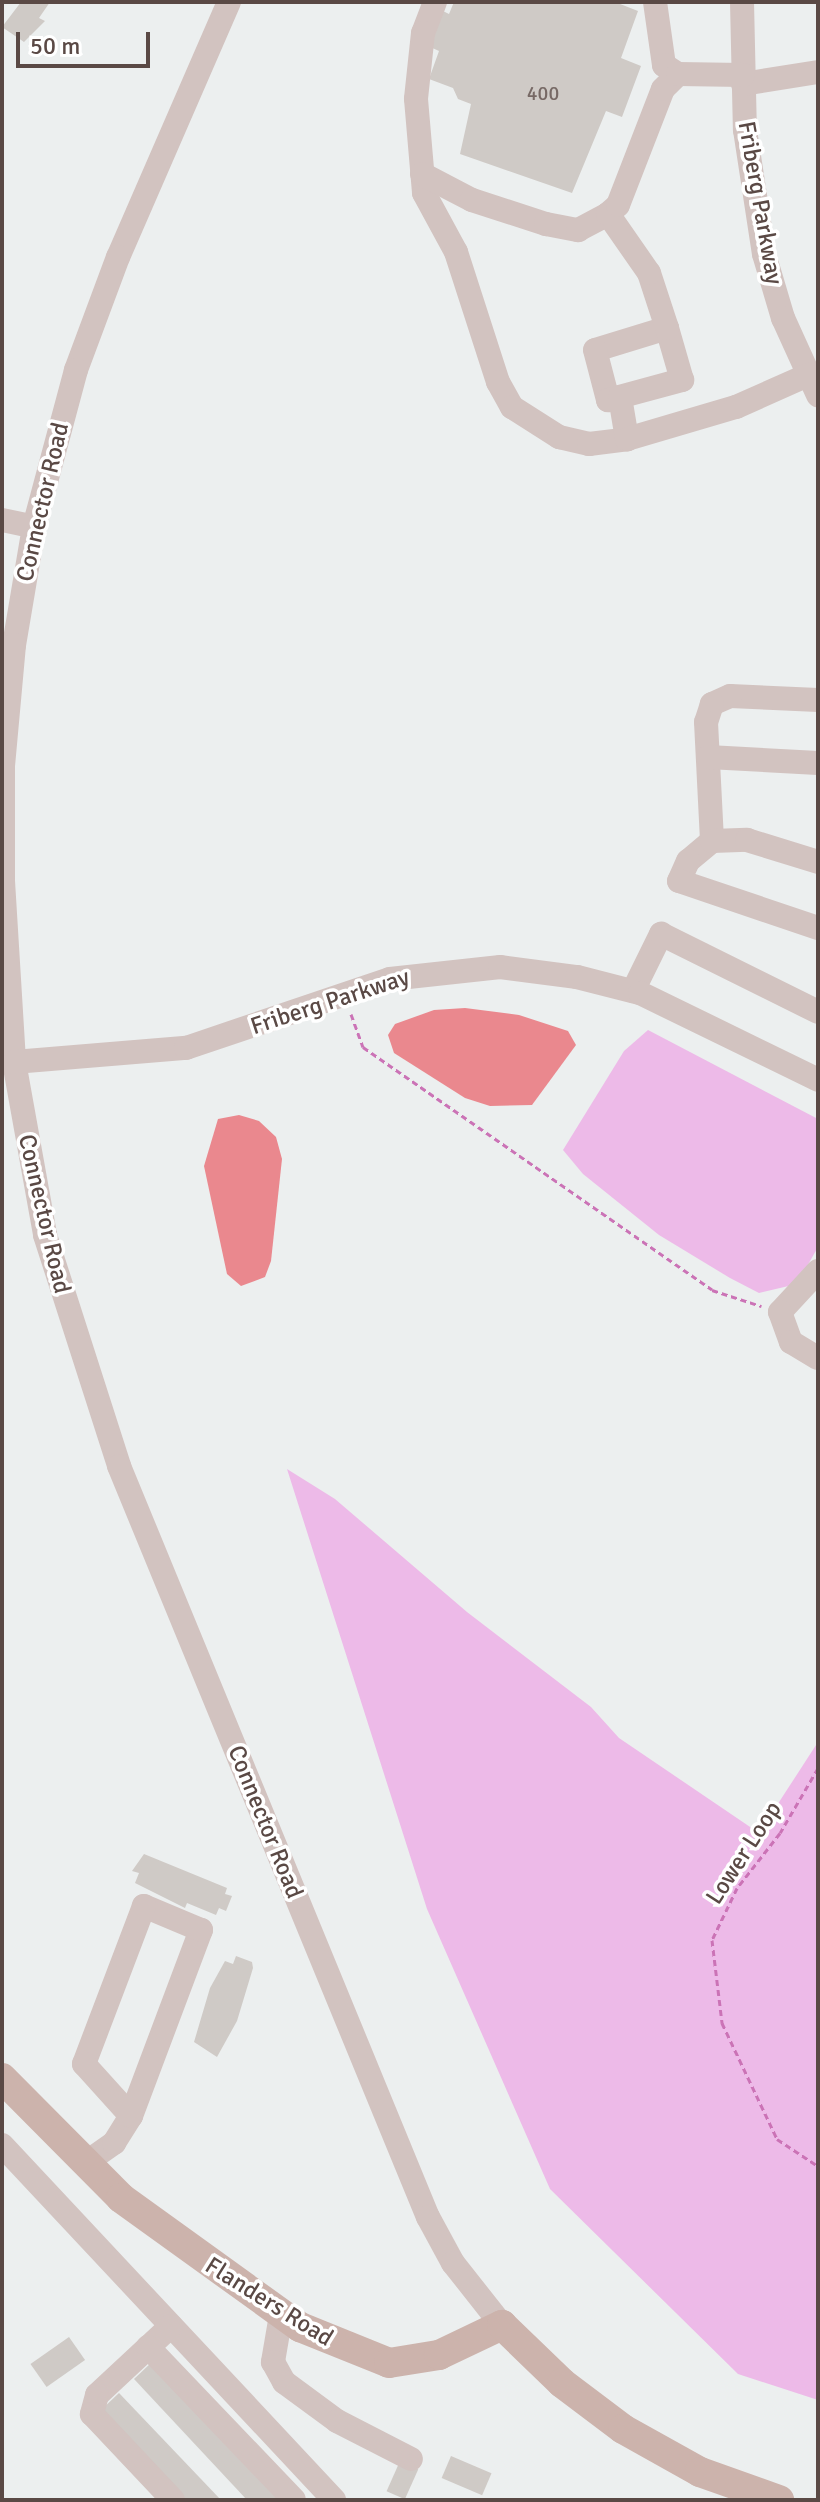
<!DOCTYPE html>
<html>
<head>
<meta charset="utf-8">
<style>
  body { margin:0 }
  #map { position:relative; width:820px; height:2502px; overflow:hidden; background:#ecefef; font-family:Signika,sans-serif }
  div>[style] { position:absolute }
  .green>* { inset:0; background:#edbae8 }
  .water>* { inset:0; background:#ea888e }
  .building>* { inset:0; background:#cfcac6; transform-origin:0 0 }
  .path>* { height:3px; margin-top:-1.5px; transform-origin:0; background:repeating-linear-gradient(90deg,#cb73b6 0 6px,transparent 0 10px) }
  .minor>* { height:24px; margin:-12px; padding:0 12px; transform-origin:12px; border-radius:12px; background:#d2c3c0 }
  .major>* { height:30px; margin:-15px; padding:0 15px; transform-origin:15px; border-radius:15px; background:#ccb3ac }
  span { translate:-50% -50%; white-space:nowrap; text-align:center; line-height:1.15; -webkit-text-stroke:7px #fff; paint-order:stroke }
  .number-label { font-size:20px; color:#776965 }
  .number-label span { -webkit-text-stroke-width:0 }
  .street-label { font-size:24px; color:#5a4945 }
  .frame { position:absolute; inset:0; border:4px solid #5a4945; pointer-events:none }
  .scale { position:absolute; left:16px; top:32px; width:134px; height:36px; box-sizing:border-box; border:4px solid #5a4945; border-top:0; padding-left:10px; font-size:24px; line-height:28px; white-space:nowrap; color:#5a4945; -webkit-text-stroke:6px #fff; paint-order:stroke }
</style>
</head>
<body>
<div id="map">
  <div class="green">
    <i style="clip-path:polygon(648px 1030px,818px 1119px,818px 1247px,797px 1284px,759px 1293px,730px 1278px,659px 1235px,583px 1174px,563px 1150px,624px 1051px)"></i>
    <i style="clip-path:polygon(287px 1469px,335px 1499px,467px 1612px,591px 1707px,619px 1738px,759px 1833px,818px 1742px,818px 2400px,738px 2374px,550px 2189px,427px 1909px)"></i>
  </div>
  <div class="water">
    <i style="clip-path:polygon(465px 1008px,519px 1015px,568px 1031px,576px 1045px,532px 1105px,490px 1106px,465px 1098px,394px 1053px,388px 1035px,395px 1024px,434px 1010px)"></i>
    <i style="clip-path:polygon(239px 1115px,259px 1121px,276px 1137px,282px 1159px,271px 1261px,265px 1277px,241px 1286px,227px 1274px,204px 1166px,218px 1119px)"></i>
  </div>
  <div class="building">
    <i style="clip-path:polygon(21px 2px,50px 2px,39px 18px,45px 21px,24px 42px,2px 27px)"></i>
    <i style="clip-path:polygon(454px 2px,615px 2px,638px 11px,621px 58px,641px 66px,622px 117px,606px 111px,572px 193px,460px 154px,471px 104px,458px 99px,453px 88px,429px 79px,439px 51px,428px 46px,443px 11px,449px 14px)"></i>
    <i style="clip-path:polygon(144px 1854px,227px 1888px,225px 1894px,232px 1896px,226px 1911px,219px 1908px,216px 1915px,187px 1903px,185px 1908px,135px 1883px,139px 1873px,132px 1871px)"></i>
    <i style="clip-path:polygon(236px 1956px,252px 1962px,253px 1968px,237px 2021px,217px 2057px,194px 2042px,210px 1988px,225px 1961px,233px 1964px)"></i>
    <i style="left:69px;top:2337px;width:28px;height:47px;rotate:55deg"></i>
    <i style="clip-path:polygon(152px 2362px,282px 2500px,247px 2500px,134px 2379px)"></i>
    <i style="clip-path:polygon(119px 2393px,221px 2500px,184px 2500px,100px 2411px)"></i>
    <i style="left:451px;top:2456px;width:44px;height:24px;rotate:23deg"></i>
    <i style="left:400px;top:2461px;width:20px;height:33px;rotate:24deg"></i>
  </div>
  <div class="path">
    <i style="left:351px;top:1014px;width:35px;rotate:70deg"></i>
    <i style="left:363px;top:1047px;width:425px;rotate:34.8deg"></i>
    <i style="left:712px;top:1290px;width:52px;rotate:18.1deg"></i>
    <i style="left:818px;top:1768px;width:75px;rotate:120.3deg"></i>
    <i style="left:780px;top:1833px;width:70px;rotate:128deg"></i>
    <i style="left:737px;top:1888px;width:58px;rotate:115.7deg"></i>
    <i style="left:712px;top:1940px;width:84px;rotate:83.1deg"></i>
    <i style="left:722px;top:2023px;width:128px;rotate:64.6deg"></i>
    <i style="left:777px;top:2139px;width:49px;rotate:33.4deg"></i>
  </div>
  <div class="minor">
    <i style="left:229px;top:2px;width:278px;rotate:113.5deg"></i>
    <i style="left:118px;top:257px;width:121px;rotate:110.4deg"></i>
    <i style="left:76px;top:370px;width:163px;rotate:105deg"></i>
    <i style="left:34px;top:527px;width:120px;rotate:99.6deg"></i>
    <i style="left:14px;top:645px;width:121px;rotate:95.2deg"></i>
    <i style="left:3px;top:765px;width:116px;rotate:90deg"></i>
    <i style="left:3px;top:881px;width:181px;rotate:86.5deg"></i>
    <i style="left:14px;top:1062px;width:176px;rotate:79.8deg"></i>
    <i style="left:45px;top:1235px;width:243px;rotate:72.2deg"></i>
    <i style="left:119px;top:1466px;width:812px;rotate:67.64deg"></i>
    <i style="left:428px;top:2217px;width:52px;rotate:61.5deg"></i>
    <i style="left:453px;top:2263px;width:79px;rotate:51.7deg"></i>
    <i style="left:435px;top:2px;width:33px;rotate:111deg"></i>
    <i style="left:423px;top:33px;width:66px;rotate:96.1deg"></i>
    <i style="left:416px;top:99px;width:94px;rotate:85.1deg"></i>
    <i style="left:424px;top:193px;width:67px;rotate:61.5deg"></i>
    <i style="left:456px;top:252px;width:137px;rotate:72.1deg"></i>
    <i style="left:498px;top:382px;width:29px;rotate:61deg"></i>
    <i style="left:512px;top:407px;width:56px;rotate:32.6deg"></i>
    <i style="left:559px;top:437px;width:31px;rotate:13deg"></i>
    <i style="left:589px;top:444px;width:38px;rotate:-7deg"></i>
    <i style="left:655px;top:2px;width:64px;rotate:81.9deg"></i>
    <i style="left:664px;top:65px;width:17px;rotate:33deg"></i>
    <i style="left:742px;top:2px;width:128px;rotate:88.7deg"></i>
    <i style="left:745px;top:130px;width:125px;rotate:81.3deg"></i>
    <i style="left:764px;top:254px;width:67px;rotate:73.5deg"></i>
    <i style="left:783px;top:318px;width:85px;rotate:65.6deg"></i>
    <i style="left:743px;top:84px;width:76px;rotate:-9.1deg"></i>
    <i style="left:422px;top:174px;width:56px;rotate:27.5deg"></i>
    <i style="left:472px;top:200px;width:78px;rotate:18deg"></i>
    <i style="left:546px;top:224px;width:33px;rotate:11deg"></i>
    <i style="left:578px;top:230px;width:34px;rotate:-28deg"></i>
    <i style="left:667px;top:328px;width:75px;rotate:163deg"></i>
    <i style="left:595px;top:350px;width:52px;rotate:75.4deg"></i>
    <i style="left:608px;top:400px;width:77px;rotate:-15.1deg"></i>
    <i style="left:682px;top:380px;width:54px;rotate:-106.1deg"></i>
    <i style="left:667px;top:328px;width:58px;rotate:-108.1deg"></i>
    <i style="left:649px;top:273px;width:72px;rotate:-124.8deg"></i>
    <i style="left:608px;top:214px;width:13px;rotate:-42deg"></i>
    <i style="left:618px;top:205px;width:124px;rotate:-68.8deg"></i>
    <i style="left:663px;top:89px;width:21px;rotate:-45deg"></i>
    <i style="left:678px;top:74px;width:65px;rotate:0.9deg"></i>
    <i style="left:620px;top:397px;width:43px;rotate:80.5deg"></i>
    <i style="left:627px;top:439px;width:114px;rotate:-16.4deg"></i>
    <i style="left:736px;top:407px;width:79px;rotate:-24deg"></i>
    <i style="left:2px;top:520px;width:33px;rotate:12deg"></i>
    <i style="left:818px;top:700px;width:88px;rotate:-177.4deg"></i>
    <i style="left:730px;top:696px;width:20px;rotate:156deg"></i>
    <i style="left:712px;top:704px;width:19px;rotate:108deg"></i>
    <i style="left:706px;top:722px;width:119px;rotate:87.1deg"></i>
    <i style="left:712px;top:841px;width:31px;rotate:140deg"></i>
    <i style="left:688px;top:861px;width:22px;rotate:114deg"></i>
    <i style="left:679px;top:881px;width:147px;rotate:18.7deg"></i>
    <i style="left:708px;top:757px;width:110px;rotate:3.1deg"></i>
    <i style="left:712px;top:841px;width:35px;rotate:-2deg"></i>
    <i style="left:747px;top:840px;width:74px;rotate:17.2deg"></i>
    <i style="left:633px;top:991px;width:64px;rotate:-63.8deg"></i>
    <i style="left:661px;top:934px;width:175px;rotate:26.4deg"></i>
    <i style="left:14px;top:1062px;width:173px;rotate:-4.7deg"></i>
    <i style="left:186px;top:1048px;width:215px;rotate:-18.7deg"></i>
    <i style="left:390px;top:979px;width:111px;rotate:-6.2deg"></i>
    <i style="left:500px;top:967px;width:78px;rotate:7.4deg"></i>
    <i style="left:577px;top:977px;width:65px;rotate:14.3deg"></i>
    <i style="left:640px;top:993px;width:198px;rotate:26deg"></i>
    <i style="left:818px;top:1271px;width:56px;rotate:132.8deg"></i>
    <i style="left:780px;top:1312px;width:32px;rotate:70deg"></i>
    <i style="left:791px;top:1342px;width:31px;rotate:31deg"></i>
    <i style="left:2px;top:2145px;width:486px;rotate:46.9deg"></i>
    <i style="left:84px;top:2164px;width:37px;rotate:-35deg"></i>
    <i style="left:114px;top:2143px;width:32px;rotate:-58deg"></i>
    <i style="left:131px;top:2116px;width:199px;rotate:-69.4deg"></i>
    <i style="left:201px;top:1930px;width:62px;rotate:-157.2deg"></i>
    <i style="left:144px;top:1906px;width:169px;rotate:110.8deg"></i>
    <i style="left:84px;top:2064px;width:70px;rotate:47.9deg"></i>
    <i style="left:281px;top:2315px;width:48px;rotate:99.7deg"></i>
    <i style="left:273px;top:2362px;width:23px;rotate:61deg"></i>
    <i style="left:284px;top:2382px;width:66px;rotate:36.3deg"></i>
    <i style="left:337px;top:2421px;width:83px;rotate:27.2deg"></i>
    <i style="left:171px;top:2326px;width:101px;rotate:137deg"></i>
    <i style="left:97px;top:2395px;width:20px;rotate:105deg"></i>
    <i style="left:92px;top:2414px;width:118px;rotate:46.7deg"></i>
    <i style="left:148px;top:2347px;width:211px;rotate:46.3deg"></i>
  </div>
  <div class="major">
    <i style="left:2px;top:2078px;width:169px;rotate:45.2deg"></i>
    <i style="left:121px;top:2198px;width:221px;rotate:35.8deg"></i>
    <i style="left:300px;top:2327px;width:96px;rotate:22deg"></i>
    <i style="left:389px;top:2363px;width:51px;rotate:-9.1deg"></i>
    <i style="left:439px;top:2355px;width:70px;rotate:-25.5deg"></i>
    <i style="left:502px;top:2325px;width:83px;rotate:44deg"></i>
    <i style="left:562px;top:2383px;width:76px;rotate:37deg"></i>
    <i style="left:623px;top:2429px;width:88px;rotate:29.2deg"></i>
    <i style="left:700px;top:2472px;width:84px;rotate:19.5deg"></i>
  </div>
  <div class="number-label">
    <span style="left:543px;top:93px">400</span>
  </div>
  <div class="street-label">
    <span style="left:760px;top:203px;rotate:80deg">Friberg Parkway</span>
    <span style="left:43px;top:502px;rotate:-77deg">Connector Road</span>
    <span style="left:330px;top:1002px;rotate:-18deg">Friberg Parkway</span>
    <span style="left:44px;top:1214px;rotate:77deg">Connector Road</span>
    <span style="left:265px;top:1822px;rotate:68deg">Connector Road</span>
    <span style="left:744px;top:1853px;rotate:-57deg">Lower Loop</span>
    <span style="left:269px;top:2302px;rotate:32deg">Flanders Road</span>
  </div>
  <div class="frame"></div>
  <div class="scale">50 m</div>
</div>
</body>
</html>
